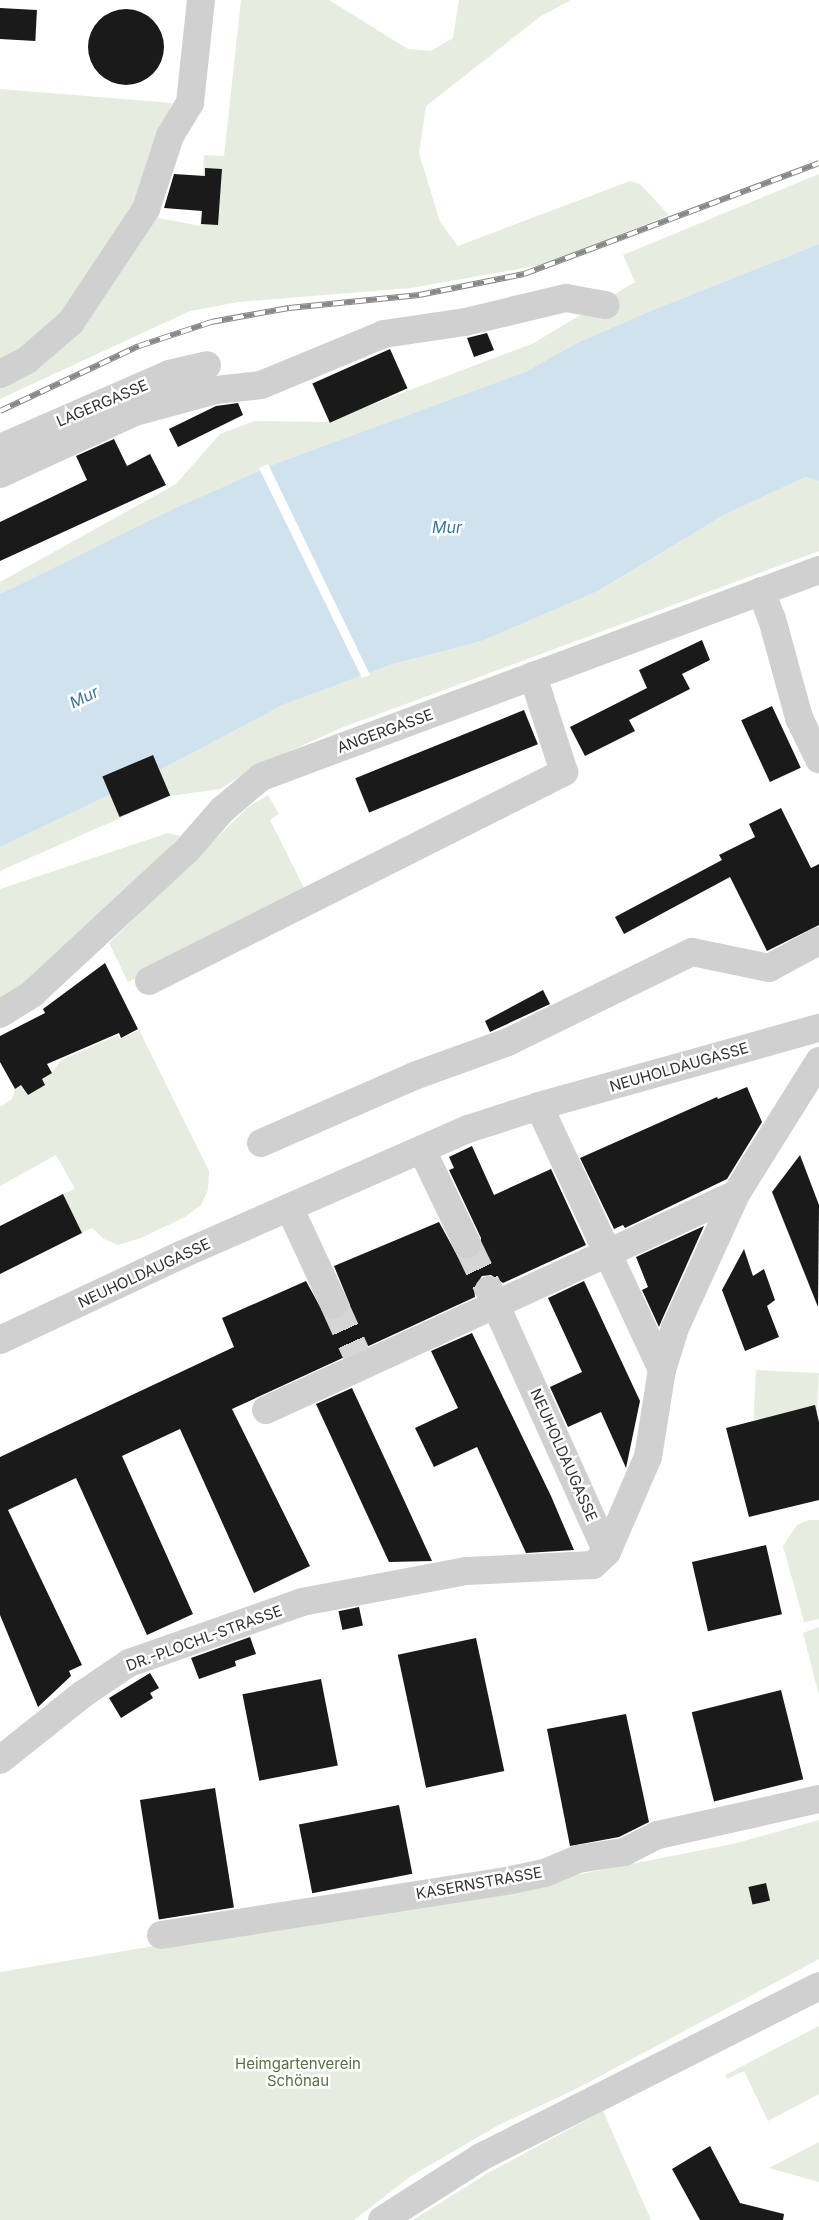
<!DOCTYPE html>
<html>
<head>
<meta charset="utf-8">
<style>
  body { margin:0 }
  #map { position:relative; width:819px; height:2220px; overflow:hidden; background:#fff; font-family:Inter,sans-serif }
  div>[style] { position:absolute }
  .green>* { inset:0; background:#e6ecdf; transform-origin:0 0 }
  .water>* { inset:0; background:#cfe2ee }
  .pier>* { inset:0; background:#fff }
  .building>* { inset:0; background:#1a1a1a; transform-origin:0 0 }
  .round { border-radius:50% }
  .minor-tunnel>* { height:28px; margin-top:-14px; transform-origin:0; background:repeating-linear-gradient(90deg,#d6d6d6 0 28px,transparent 0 42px) }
  .minor>* { height:28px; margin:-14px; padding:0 14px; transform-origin:14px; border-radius:14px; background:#d0d0d0 }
  .rail>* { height:5.5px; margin-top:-2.75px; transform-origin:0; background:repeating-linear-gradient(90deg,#fff 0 11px,#888 0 22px); box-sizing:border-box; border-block:1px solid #888 }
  span { translate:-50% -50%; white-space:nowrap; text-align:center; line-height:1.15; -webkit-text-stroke:5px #fff; paint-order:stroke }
  .street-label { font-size:15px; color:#333 }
  .park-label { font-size:15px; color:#56703f }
  .water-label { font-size:16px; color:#3f7597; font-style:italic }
</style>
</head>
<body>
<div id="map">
  <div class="green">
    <i style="clip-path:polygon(241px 0,329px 0,408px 49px,431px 51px,453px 38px,459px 0,571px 0,541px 16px,426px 106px,419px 153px,440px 222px,458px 246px,630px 181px,640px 184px,669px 215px,546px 264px,411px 288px,238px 302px,190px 311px,0 399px,0 382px,148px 221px,159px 218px,200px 226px,204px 155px,224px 156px)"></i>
    <i style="clip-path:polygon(0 89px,172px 103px,155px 146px,139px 213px,73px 306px,0 365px)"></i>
    <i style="clip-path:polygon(819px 174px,819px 244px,648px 312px,577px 343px,525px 372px,277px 463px,173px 509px,0 594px,0 582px,176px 484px,220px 434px,254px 421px,326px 422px,534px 343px,635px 282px,623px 255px)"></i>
    <i style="clip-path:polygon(805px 477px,819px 481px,819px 551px,341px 728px,255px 767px,220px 789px,170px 796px,0 871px,0 847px,160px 770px,283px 705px,393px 664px,482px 641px,598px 591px,724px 515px)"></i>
    <i style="clip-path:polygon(268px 795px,279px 814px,270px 820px,306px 892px,128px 982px,109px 943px,247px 808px)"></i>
    <i style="clip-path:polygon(168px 833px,180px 836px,95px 923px,0 1006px,0 889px)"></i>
    <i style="clip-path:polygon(139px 1030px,209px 1171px,208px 1190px,201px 1205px,185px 1217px,141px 1238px,118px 1245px,104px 1239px,92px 1228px,82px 1233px,63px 1194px,75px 1189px,56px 1155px,0 1186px,0 1107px,12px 1099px,15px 1089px,21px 1085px,28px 1095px,44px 1085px,42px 1079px,52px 1073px,61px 1060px,118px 1035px,121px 1039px)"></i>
    <i style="left:756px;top:1370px;width:63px;height:49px;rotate:3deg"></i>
    <i style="clip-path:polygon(809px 1520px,819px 1520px,819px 1619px,804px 1622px,783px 1546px,797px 1525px)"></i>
    <i style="clip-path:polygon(819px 1627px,819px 1695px,803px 1633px)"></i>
    <i style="clip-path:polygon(819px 1820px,819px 1959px,574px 2090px,499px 2125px,411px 2176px,354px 2220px,0 2220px,0 1972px,591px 1872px,733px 1844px)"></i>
    <i style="clip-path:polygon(819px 2026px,819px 2094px,768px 2121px,744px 2071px,727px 2079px,725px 2075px)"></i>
    <i style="clip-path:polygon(603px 2111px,651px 2220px,413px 2220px,488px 2173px)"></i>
    <i style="clip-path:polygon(819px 2142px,819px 2182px,769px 2168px)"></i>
  </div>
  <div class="water">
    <i style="clip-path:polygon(819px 244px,819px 481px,805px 477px,724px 515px,598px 591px,482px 641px,393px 664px,283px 705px,160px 770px,152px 755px,104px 780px,111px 794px,0 847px,0 594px,173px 509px,277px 463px,525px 372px,577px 343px,648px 312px)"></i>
  </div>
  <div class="pier">
    <i style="clip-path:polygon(268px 464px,370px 675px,362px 678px,259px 468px)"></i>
  </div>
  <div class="building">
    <i style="left:0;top:8px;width:37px;height:31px;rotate:3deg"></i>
    <i class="round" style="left:88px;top:9px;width:76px;height:76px"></i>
    <i style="clip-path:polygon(205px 168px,222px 169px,218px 225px,201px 224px,202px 211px,164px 208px,174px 174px,205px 176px)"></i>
    <i style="clip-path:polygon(487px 333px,494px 350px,474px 357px,467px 338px)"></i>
    <i style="left:390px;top:349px;width:43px;height:85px;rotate:66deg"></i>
    <i style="clip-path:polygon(238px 403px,243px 415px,178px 447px,169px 429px,216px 406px)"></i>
    <i style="clip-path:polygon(114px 439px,127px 466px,150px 454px,166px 485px,0 561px,0 522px,87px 480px,76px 456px)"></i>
    <i style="clip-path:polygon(702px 640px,710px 660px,682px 674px,690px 689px,629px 720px,635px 731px,585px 756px,570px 727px,647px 688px,639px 670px)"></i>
    <i style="left:772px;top:706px;width:68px;height:34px;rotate:65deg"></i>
    <i style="left:524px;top:710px;width:37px;height:182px;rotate:68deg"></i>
    <i style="left:153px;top:755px;width:44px;height:55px;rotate:67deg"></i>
    <i style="clip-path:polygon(781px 808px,811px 868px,819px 864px,819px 925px,767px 951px,730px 877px,624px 934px,615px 917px,722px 860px,719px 855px,755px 837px,749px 824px)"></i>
    <i style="clip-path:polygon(105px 963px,138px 1029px,121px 1038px,119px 1033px,47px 1064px,52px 1073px,42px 1079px,45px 1085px,28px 1095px,21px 1085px,15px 1089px,0 1062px,0 1036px,45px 1013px,43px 1009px)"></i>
    <i style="clip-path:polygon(543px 990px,550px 1004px,490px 1032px,485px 1021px)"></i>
    <i style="clip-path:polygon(747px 1087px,762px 1122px,727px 1179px,625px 1228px,623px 1225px,614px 1229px,580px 1158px,717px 1097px,718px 1099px)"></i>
    <i style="clip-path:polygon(472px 1146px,494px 1195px,551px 1169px,586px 1245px,503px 1283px,491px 1275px,482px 1276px,474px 1288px,475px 1297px,232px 1409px,310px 1566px,254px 1593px,180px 1429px,122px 1456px,193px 1614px,147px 1635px,76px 1478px,8px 1510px,82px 1665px,69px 1671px,71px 1676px,38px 1707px,0 1615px,0 1457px,234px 1347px,222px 1318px,306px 1281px,325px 1316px,341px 1318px,350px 1305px,334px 1266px,439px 1222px,458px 1257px,474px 1258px,480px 1252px,481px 1238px,449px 1170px,454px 1168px,449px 1157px)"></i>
    <i style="clip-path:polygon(800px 1155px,819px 1205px,818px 1307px,772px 1192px)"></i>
    <i style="clip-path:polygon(63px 1194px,82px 1233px,0 1274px,0 1226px)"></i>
    <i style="clip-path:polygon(704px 1226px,661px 1322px,659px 1327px,642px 1290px,648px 1287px,636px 1257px)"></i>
    <i style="clip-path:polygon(744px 1249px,753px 1276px,764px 1269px,775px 1300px,767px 1306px,779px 1337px,745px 1351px,722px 1290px)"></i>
    <i style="clip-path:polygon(584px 1281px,640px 1401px,626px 1468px,601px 1412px,568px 1427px,550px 1387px,582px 1372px,548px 1298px)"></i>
    <i style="clip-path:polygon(472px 1333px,551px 1496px,574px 1550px,526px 1553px,477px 1447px,434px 1467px,415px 1428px,458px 1408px,431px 1351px)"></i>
    <i style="clip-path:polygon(352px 1388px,404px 1500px,432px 1561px,389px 1562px,316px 1404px)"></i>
    <i style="clip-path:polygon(815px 1405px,819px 1422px,819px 1500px,749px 1517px,726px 1428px)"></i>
    <i style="left:766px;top:1545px;width:71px;height:76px;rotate:77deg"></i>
    <i style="left:359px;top:1607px;width:19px;height:21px;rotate:78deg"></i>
    <i style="clip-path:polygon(250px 1637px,256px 1654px,235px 1661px,236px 1666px,199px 1679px,191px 1658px)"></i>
    <i style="left:476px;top:1638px;width:136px;height:80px;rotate:78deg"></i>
    <i style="clip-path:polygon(150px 1673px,159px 1688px,150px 1693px,153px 1698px,121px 1718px,109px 1698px)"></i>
    <i style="left:321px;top:1679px;width:88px;height:80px;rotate:79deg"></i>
    <i style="left:781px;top:1690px;width:92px;height:92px;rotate:76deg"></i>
    <i style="clip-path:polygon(626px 1714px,649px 1822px,619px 1837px,570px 1846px,547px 1729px)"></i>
    <i style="left:215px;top:1788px;width:121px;height:76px;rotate:81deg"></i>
    <i style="left:399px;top:1805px;width:70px;height:102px;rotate:79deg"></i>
    <i style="left:766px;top:1883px;width:18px;height:18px;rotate:77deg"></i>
    <i style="clip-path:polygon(710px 2146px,740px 2203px,784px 2214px,783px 2220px,700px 2220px,672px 2169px)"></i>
  </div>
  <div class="minor-tunnel">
    <i style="left:467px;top:1244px;width:51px;rotate:64.4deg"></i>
    <i style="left:334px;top:1304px;width:54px;rotate:65.8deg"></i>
  </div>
  <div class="minor">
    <i style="left:0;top:374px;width:30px;rotate:-27deg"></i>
    <i style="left:27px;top:360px;width:58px;rotate:-40.8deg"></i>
    <i style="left:71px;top:322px;width:136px;rotate:-56.4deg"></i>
    <i style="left:146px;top:209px;width:77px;rotate:-71.8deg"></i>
    <i style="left:170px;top:136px;width:39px;rotate:-59deg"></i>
    <i style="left:190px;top:103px;width:104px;rotate:-83.9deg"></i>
    <i style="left:0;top:448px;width:184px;rotate:-23.6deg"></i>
    <i style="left:169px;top:374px;width:39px;rotate:-13deg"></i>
    <i style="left:0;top:474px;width:149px;rotate:-24.7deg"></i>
    <i style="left:135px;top:412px;width:84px;rotate:-15.2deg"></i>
    <i style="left:216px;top:390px;width:45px;rotate:-6.3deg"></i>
    <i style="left:261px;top:385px;width:133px;rotate:-22.5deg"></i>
    <i style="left:384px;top:334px;width:82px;rotate:-8.4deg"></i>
    <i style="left:465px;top:322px;width:104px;rotate:-13.4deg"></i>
    <i style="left:566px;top:298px;width:40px;rotate:10deg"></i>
    <i style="left:761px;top:591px;width:30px;rotate:69deg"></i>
    <i style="left:772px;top:619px;width:103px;rotate:74.7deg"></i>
    <i style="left:799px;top:718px;width:46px;rotate:64deg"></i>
    <i style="left:149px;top:981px;width:465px;rotate:-26.7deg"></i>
    <i style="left:564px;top:772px;width:101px;rotate:-107.9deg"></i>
    <i style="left:0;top:1014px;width:39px;rotate:-32deg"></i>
    <i style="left:33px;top:993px;width:212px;rotate:-42.9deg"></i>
    <i style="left:188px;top:849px;width:52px;rotate:-48.9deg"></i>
    <i style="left:222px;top:810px;width:51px;rotate:-40.2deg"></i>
    <i style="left:261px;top:777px;width:595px;rotate:-20.35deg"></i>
    <i style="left:539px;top:1106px;width:291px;rotate:65deg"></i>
    <i style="left:261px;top:1143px;width:167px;rotate:-23.6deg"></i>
    <i style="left:414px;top:1076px;width:100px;rotate:-19.9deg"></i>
    <i style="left:508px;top:1042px;width:205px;rotate:-26.1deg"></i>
    <i style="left:692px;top:952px;width:79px;rotate:11.7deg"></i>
    <i style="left:769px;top:968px;width:57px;rotate:-28.4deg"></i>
    <i style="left:422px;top:1150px;width:104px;rotate:64.4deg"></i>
    <i style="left:290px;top:1209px;width:105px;rotate:65.1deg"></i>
    <i style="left:489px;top:1290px;width:287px;rotate:65.8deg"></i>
    <i style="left:0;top:1340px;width:202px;rotate:-25.2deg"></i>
    <i style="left:183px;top:1254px;width:311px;rotate:-23.7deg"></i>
    <i style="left:468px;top:1129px;width:75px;rotate:-17.9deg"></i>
    <i style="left:539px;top:1106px;width:291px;rotate:-15.6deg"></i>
    <i style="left:266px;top:1410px;width:517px;rotate:-24.68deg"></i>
    <i style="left:0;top:1760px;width:106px;rotate:-38.5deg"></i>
    <i style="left:83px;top:1694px;width:55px;rotate:-34deg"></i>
    <i style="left:129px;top:1663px;width:183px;rotate:-19.4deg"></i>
    <i style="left:302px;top:1602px;width:167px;rotate:-10.7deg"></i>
    <i style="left:466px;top:1571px;width:127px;rotate:-2.7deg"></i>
    <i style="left:593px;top:1565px;width:19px;rotate:-43deg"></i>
    <i style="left:607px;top:1552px;width:103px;rotate:-66.7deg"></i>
    <i style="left:648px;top:1457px;width:88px;rotate:-80.9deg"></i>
    <i style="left:662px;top:1370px;width:44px;rotate:-72.8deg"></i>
    <i style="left:675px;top:1328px;width:147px;rotate:-65.5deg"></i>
    <i style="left:736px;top:1194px;width:157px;rotate:-58deg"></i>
    <i style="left:161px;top:1935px;width:354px;rotate:-8.9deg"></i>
    <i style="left:511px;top:1880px;width:35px;rotate:-12deg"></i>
    <i style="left:545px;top:1873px;width:36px;rotate:-23deg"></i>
    <i style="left:578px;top:1859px;width:47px;rotate:-8.7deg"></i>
    <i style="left:624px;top:1852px;width:38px;rotate:-27deg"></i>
    <i style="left:658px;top:1835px;width:165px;rotate:-12.6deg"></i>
    <i style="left:382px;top:2220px;width:117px;rotate:-32.5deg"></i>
    <i style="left:481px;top:2157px;width:379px;rotate:-26.8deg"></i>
  </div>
  <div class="rail">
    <i style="left:0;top:411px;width:153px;rotate:-25.1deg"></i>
    <i style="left:139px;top:346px;width:76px;rotate:-18.4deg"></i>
    <i style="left:211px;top:322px;width:79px;rotate:-10.2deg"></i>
    <i style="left:289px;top:308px;width:131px;rotate:-5.7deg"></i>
    <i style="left:419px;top:295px;width:107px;rotate:-11.3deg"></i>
    <i style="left:524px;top:274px;width:315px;rotate:-20.6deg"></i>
  </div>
  <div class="street-label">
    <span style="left:102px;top:403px;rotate:-23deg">LAGERGASSE</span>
    <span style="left:385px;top:731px;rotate:-20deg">ANGERGASSE</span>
    <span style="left:679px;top:1067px;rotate:-16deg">NEUHOLDAUGASSE</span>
    <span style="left:144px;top:1273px;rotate:-25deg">NEUHOLDAUGASSE</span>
    <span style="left:564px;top:1455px;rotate:66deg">NEUHOLDAUGASSE</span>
    <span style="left:204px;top:1638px;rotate:-20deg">DR.-PLOCHL-STRASSE</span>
    <span style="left:479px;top:1883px;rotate:-10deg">KASERNSTRASSE</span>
  </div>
  <div class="park-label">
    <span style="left:298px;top:2072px">Heimgartenverein<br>Schönau</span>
  </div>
  <div class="water-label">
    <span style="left:447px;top:527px">Mur</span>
    <span style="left:84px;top:697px;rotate:-26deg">Mur</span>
  </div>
</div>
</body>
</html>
